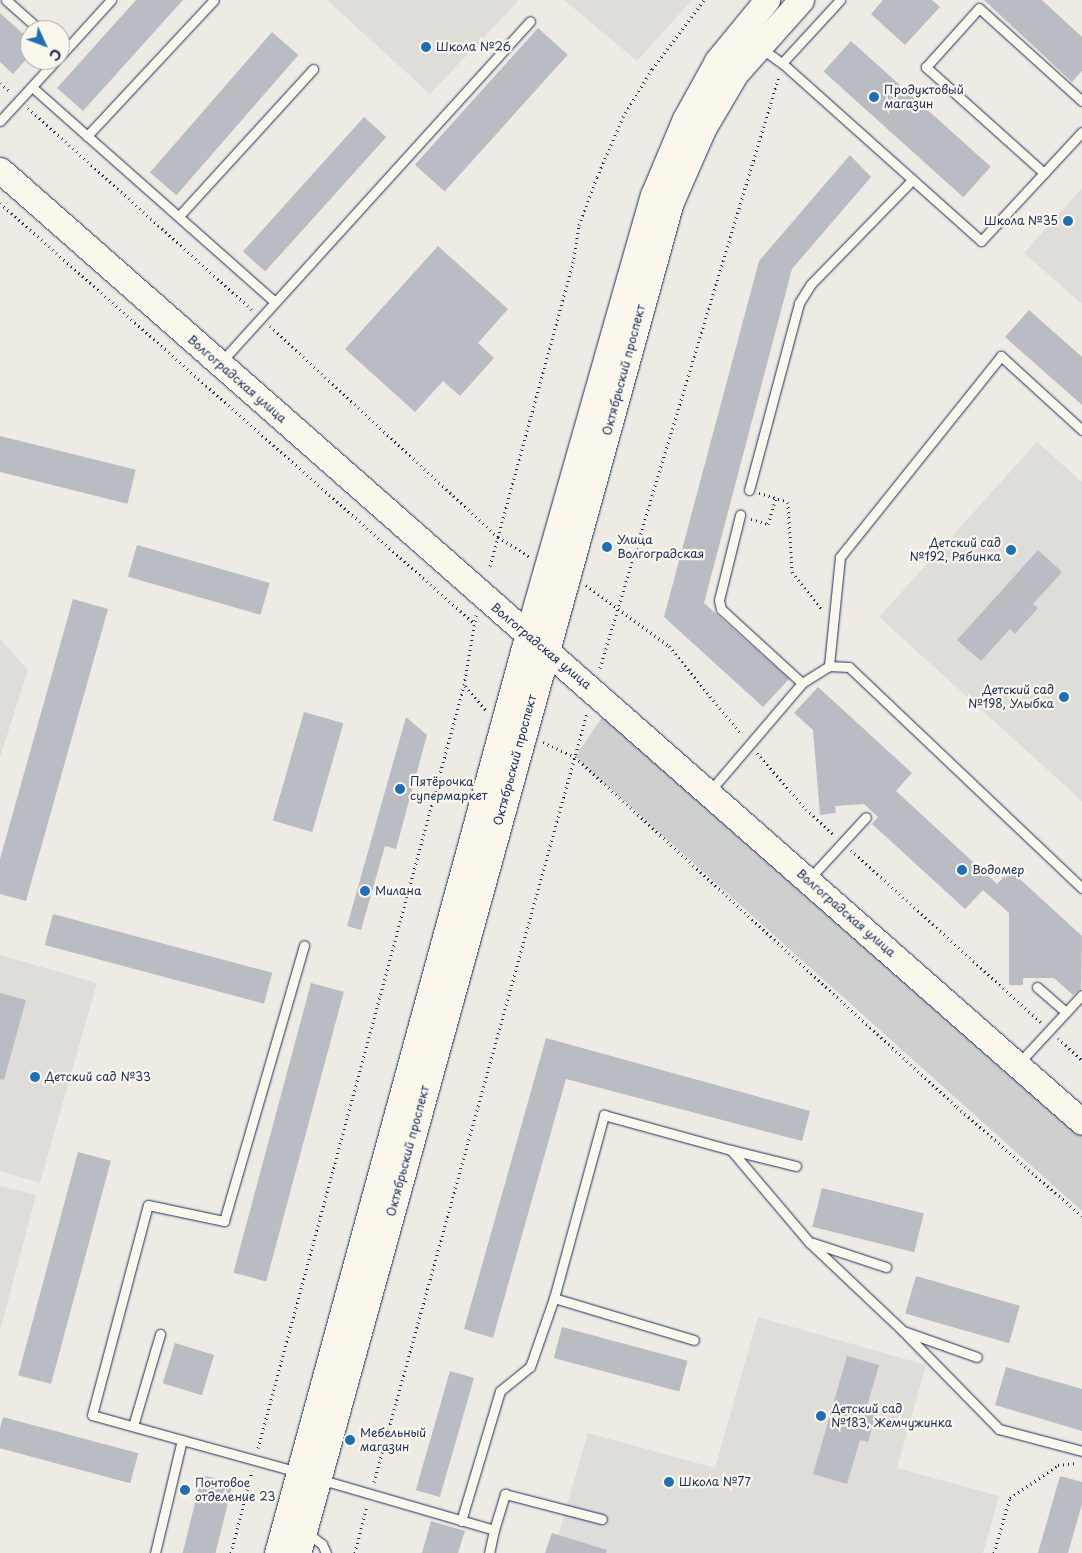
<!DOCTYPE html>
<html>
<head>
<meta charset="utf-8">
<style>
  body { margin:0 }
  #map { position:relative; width:1082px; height:1553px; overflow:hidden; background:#eeebe4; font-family:"Playpen Sans",sans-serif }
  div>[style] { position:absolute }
  .built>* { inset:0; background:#deddda }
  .green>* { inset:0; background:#cecfcf }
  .building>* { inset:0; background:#b9bcc3; transform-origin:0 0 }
  .path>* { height:3px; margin-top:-1.5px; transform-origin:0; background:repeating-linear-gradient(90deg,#1b2f5e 0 1px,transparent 0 5px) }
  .roads { filter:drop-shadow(0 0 1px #1b2f5e) drop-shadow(0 0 1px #1b2f5e) }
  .lane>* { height:9px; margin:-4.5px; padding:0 4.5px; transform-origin:4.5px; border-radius:4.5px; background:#fbf7ec }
  .secondary>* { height:25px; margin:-12.5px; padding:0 12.5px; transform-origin:12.5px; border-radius:12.5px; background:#fbf7ec }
  .dots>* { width:14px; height:14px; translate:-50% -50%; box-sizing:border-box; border:2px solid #fbf7ec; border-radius:50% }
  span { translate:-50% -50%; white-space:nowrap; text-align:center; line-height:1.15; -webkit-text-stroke:4.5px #fbf7ec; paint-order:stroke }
  .poi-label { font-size:12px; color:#1b2f5e }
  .left { translate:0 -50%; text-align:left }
  .right { translate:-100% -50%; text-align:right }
  .street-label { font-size:12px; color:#1b2f5e }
  .north { position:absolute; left:20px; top:20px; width:50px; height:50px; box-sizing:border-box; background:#fbf7ec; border:1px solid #a1a7b3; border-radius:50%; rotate:133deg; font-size:14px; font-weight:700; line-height:20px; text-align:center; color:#1b2f5e }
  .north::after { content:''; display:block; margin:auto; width:18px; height:22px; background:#1f6fb2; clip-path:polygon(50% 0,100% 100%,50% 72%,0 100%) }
</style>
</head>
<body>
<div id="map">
  <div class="built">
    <i style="clip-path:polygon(327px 0,519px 0,430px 94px)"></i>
    <i style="clip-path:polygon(564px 0,692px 0,637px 61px)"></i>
    <i style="clip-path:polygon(1082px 188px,1082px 304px,1024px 253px)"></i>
    <i style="clip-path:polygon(1037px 442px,1082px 482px,1082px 801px,879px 617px)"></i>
    <i style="clip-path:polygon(0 639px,28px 670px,0 757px)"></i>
    <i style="clip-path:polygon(0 955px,97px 983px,40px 1183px,0 1171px)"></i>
    <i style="clip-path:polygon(0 1186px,36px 1195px,0 1331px)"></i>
    <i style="clip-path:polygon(758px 1317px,926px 1365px,897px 1468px,999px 1496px,983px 1553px,553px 1553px,588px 1433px,715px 1468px)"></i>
  </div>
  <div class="green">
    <i style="clip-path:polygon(605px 713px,1082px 1130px,1082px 1211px,575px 757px)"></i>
  </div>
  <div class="building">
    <i style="clip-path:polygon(136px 0,183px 0,83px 111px,57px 88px)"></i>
    <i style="clip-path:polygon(883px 0,932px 0,940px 7px,905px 45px,871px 14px)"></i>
    <i style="clip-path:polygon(984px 0,1042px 0,1082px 37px,1082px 71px,1072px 82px)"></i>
    <i style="clip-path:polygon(0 13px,30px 40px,30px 55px,13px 74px,0 62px)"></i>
    <i style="left:538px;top:28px;width:40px;height:184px;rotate:42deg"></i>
    <i style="left:272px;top:32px;width:35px;height:186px;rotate:41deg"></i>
    <i style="left:851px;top:41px;width:188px;height:41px;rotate:42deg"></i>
    <i style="left:364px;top:117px;width:30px;height:181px;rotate:42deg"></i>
    <i style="clip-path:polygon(850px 155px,871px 177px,792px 269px,704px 603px,789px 679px,763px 707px,664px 617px,759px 261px)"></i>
    <i style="clip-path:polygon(438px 246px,508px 309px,478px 343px,494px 358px,460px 396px,443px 381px,415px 412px,345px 349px)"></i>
    <i style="clip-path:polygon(1029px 310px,1082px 357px,1082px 405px,1005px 337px)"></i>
    <i style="left:0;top:436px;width:140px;height:35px;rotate:14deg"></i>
    <i style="left:137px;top:545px;width:138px;height:33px;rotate:16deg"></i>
    <i style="clip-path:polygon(1038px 550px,1062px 572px,1033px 604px,1038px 608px,1015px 634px,1010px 629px,981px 661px,957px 640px)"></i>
    <i style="clip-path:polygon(73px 599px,108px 609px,26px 901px,0 894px,0 859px)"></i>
    <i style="clip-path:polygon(818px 687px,912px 773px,896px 791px,997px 884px,1010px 870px,1082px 936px,1081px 989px,1073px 995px,1054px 978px,1023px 978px,1023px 985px,1009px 985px,1009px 913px,983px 890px,965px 909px,872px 824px,878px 817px,864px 804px,835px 806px,836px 813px,820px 815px,813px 730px,794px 713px)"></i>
    <i style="left:304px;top:712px;width:41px;height:113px;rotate:16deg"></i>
    <i style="clip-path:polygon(406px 717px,427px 735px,396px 849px,385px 846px,361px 930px,347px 926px)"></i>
    <i style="left:53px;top:914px;width:227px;height:32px;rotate:15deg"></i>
    <i style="left:311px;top:983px;width:34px;height:300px;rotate:15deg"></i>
    <i style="clip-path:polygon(0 993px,26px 1000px,4px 1080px,0 1079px)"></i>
    <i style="clip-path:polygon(546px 1038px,810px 1111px,802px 1141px,566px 1079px,493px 1338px,464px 1329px)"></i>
    <i style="left:78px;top:1152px;width:34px;height:231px;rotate:15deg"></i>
    <i style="left:822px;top:1188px;width:105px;height:40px;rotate:14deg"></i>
    <i style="left:916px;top:1276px;width:108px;height:39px;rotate:16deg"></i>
    <i style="left:562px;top:1327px;width:130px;height:32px;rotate:15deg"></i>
    <i style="left:175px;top:1343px;width:41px;height:42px;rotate:17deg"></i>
    <i style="clip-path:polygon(847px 1356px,879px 1365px,867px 1406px,877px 1409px,868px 1442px,860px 1440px,847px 1484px,813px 1474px)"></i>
    <i style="clip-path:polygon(1006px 1367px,1082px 1389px,1082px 1431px,995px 1405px)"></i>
    <i style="left:450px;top:1371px;width:25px;height:124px;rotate:16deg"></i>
    <i style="left:3px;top:1417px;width:140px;height:31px;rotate:15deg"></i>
    <i style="left:202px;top:1475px;width:32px;height:81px;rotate:14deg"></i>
    <i style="clip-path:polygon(1060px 1476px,1082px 1482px,1082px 1504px,1068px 1553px,1038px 1553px)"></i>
    <i style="clip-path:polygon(431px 1521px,465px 1531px,458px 1553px,422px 1553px)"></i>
    <i style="clip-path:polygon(552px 1533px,607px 1550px,606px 1553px,545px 1553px)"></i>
  </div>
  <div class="path">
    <i style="left:0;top:83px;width:14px;rotate:39deg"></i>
    <i style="left:28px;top:108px;width:302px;rotate:42deg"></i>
    <i style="left:0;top:203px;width:633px;rotate:41.54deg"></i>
    <i style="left:270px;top:326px;width:311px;rotate:42.8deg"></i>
    <i style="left:498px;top:537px;width:38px;rotate:32deg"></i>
    <i style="left:759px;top:493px;width:30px;rotate:17deg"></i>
    <i style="left:788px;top:502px;width:70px;rotate:86.7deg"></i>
    <i style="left:792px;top:572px;width:48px;rotate:51.7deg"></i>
    <i style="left:751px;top:519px;width:18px;rotate:16deg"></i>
    <i style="left:768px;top:524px;width:27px;rotate:-73deg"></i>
    <i style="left:490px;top:566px;width:314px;rotate:-74.7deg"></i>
    <i style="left:573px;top:263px;width:38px;rotate:-81deg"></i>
    <i style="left:579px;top:225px;width:51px;rotate:-69.4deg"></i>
    <i style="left:597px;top:177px;width:65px;rotate:-66.6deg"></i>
    <i style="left:623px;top:117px;width:56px;rotate:-58.9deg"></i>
    <i style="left:652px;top:69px;width:86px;rotate:-53deg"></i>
    <i style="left:586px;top:585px;width:103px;rotate:36.3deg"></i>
    <i style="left:669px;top:646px;width:115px;rotate:50.6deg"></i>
    <i style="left:600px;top:668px;width:618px;rotate:-73.18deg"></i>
    <i style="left:465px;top:686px;width:33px;rotate:49deg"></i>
    <i style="left:543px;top:742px;width:35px;rotate:25deg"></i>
    <i style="left:575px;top:757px;width:518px;rotate:42.5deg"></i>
    <i style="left:957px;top:1107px;width:166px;rotate:41.1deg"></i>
    <i style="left:757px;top:753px;width:74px;rotate:48.8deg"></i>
    <i style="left:806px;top:809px;width:37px;rotate:43deg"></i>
    <i style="left:851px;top:850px;width:256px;rotate:42.2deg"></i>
    <i style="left:1058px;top:1038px;width:33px;rotate:43deg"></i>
    <i style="left:258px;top:1448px;width:790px;rotate:-74.89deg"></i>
    <i style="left:464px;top:685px;width:71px;rotate:-80.3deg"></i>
    <i style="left:374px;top:1482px;width:798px;rotate:-74.52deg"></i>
    <i style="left:231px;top:1553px;width:85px;rotate:-75.6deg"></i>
    <i style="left:355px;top:1553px;width:49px;rotate:-76deg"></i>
    <i style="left:994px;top:1553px;width:57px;rotate:-73.8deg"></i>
    <i style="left:1010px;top:1498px;width:58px;rotate:-34.5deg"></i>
    <i style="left:1058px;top:1465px;width:18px;rotate:-6deg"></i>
  </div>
  <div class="roads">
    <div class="lane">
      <i style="left:6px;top:0;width:45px;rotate:41.4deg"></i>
      <i style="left:761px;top:48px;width:26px;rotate:36deg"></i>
      <i style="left:782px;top:63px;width:267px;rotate:41.8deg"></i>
      <i style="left:981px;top:241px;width:149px;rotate:-47.2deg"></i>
      <i style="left:60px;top:56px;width:76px;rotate:-47.7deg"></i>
      <i style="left:782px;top:63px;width:86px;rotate:-47.4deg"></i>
      <i style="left:32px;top:87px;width:323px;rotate:41.5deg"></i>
      <i style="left:0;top:121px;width:83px;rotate:-47.4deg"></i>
      <i style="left:87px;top:136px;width:186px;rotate:-47deg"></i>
      <i style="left:1044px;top:173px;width:159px;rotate:-138.1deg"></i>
      <i style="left:926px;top:67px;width:79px;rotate:-48.1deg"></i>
      <i style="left:979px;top:8px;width:139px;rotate:42.1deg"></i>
      <i style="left:179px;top:216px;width:199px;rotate:-47.6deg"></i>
      <i style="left:221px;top:362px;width:460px;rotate:-47.8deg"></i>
      <i style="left:1082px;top:430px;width:110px;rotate:-137.6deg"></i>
      <i style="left:1001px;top:356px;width:258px;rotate:128.7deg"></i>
      <i style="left:840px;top:557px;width:110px;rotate:95.8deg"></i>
      <i style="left:829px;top:666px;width:20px;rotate:3deg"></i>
      <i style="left:849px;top:667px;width:321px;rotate:43.5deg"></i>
      <i style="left:749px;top:490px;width:194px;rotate:-75deg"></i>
      <i style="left:799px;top:303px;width:22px;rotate:-58deg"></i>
      <i style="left:811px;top:284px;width:144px;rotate:-45.8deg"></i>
      <i style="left:802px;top:683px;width:32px;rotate:-32deg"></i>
      <i style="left:709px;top:792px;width:143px;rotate:-49.5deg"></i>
      <i style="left:802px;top:683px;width:110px;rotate:-137.6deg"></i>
      <i style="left:721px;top:609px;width:9px;rotate:-103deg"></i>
      <i style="left:719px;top:600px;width:88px;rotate:-76.1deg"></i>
      <i style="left:809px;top:879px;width:84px;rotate:-47.4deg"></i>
      <i style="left:1037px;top:987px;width:38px;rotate:41deg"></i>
      <i style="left:1018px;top:1064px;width:94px;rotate:-47.2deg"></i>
      <i style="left:731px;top:1150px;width:67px;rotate:13.8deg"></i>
      <i style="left:813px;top:1243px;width:77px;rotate:18.2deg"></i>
      <i style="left:554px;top:1298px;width:146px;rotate:16.7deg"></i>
      <i style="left:906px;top:1332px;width:75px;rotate:19.4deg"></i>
      <i style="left:133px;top:1426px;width:96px;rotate:-73.6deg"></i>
      <i style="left:182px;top:1440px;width:93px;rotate:-164.5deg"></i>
      <i style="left:92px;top:1415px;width:217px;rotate:-75.1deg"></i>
      <i style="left:148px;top:1205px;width:78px;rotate:11.9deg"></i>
      <i style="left:224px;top:1221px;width:287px;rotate:-73.8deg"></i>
      <i style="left:319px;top:1479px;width:182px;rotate:16.2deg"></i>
      <i style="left:494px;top:1530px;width:24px;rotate:102deg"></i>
      <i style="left:461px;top:1521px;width:136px;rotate:-73.3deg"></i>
      <i style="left:500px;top:1391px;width:38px;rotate:-39deg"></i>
      <i style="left:530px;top:1367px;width:73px;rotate:-70.8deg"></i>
      <i style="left:554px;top:1298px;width:190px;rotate:-74.7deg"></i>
      <i style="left:604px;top:1115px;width:132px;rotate:15.4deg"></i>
      <i style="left:731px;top:1150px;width:121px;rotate:49.7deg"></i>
      <i style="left:809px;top:1242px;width:129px;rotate:43.4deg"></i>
      <i style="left:903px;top:1331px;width:137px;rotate:45.6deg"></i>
      <i style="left:999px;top:1429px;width:86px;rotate:14.8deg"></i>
      <i style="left:494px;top:1530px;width:38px;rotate:-73deg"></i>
      <i style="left:505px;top:1494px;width:100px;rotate:14.5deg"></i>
      <i style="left:306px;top:1532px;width:20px;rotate:37deg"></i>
      <i style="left:322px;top:1544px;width:10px;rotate:66deg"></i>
      <i style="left:155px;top:1553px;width:116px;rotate:-76.6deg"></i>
      <i style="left:182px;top:1440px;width:120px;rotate:15.4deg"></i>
    </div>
    <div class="secondary">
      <i style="left:0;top:170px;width:1441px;rotate:41.34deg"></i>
      <i style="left:277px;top:1553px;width:954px;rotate:-74.74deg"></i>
      <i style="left:528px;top:633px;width:455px;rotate:-74.1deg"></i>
      <i style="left:653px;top:195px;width:82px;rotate:-67.2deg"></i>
      <i style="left:685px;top:119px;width:66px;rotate:-61.1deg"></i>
      <i style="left:717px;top:61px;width:79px;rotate:-50.7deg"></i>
      <i style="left:298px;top:1553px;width:1402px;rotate:-74.57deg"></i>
      <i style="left:671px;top:202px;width:80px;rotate:-66.3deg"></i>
      <i style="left:703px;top:129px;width:65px;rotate:-59.5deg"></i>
      <i style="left:736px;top:73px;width:98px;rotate:-48.3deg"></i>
    </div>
  </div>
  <div class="dots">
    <i style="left:426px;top:47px;background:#1f6fb2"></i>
    <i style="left:874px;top:97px;background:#1f6fb2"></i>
    <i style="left:1068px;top:221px;background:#1f6fb2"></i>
    <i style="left:607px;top:547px;background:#1f6fb2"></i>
    <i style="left:1011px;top:550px;background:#1f6fb2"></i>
    <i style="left:1064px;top:697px;background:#1f6fb2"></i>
    <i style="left:400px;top:789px;background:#1f6fb2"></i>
    <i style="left:962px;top:870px;background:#1f6fb2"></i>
    <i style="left:365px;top:891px;background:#1f6fb2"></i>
    <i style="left:35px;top:1077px;background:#1f6fb2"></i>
    <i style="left:821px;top:1416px;background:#1f6fb2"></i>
    <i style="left:350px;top:1440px;background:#1f6fb2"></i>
    <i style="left:669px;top:1482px;background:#1f6fb2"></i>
    <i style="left:185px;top:1490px;background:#1f6fb2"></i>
  </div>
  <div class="poi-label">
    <span class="left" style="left:436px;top:47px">Школа №26</span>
    <span class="left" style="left:884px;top:97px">Продуктовый<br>магазин</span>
    <span class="right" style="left:1058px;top:221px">Школа №35</span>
    <span class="left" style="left:617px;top:547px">Улица<br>Волгоградская</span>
    <span class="right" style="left:1001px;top:550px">Детский сад<br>№192, Рябинка</span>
    <span class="right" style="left:1054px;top:697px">Детский сад<br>№198, Улыбка</span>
    <span class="left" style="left:410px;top:789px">Пятёрочка<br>супермаркет</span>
    <span class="left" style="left:972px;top:870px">Водомер</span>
    <span class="left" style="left:375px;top:891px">Милана</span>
    <span class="left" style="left:45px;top:1077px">Детский сад №33</span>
    <span class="left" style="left:831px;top:1416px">Детский сад<br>№183, Жемчужинка</span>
    <span class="left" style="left:360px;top:1440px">Мебельный<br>магазин</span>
    <span class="left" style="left:679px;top:1482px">Школа №77</span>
    <span class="left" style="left:195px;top:1490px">Почтовое<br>отделение 23</span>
  </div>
  <div class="street-label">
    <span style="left:624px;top:370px;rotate:-75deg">Октябрьский проспект</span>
    <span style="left:237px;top:379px;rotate:41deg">Волгоградская улица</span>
    <span style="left:541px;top:646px;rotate:40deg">Волгоградская улица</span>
    <span style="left:515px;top:760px;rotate:-75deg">Октябрьский проспект</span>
    <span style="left:846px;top:913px;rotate:41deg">Волгоградская улица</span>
    <span style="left:408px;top:1151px;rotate:-75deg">Октябрьский проспект</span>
  </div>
  <div class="north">С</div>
</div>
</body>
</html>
